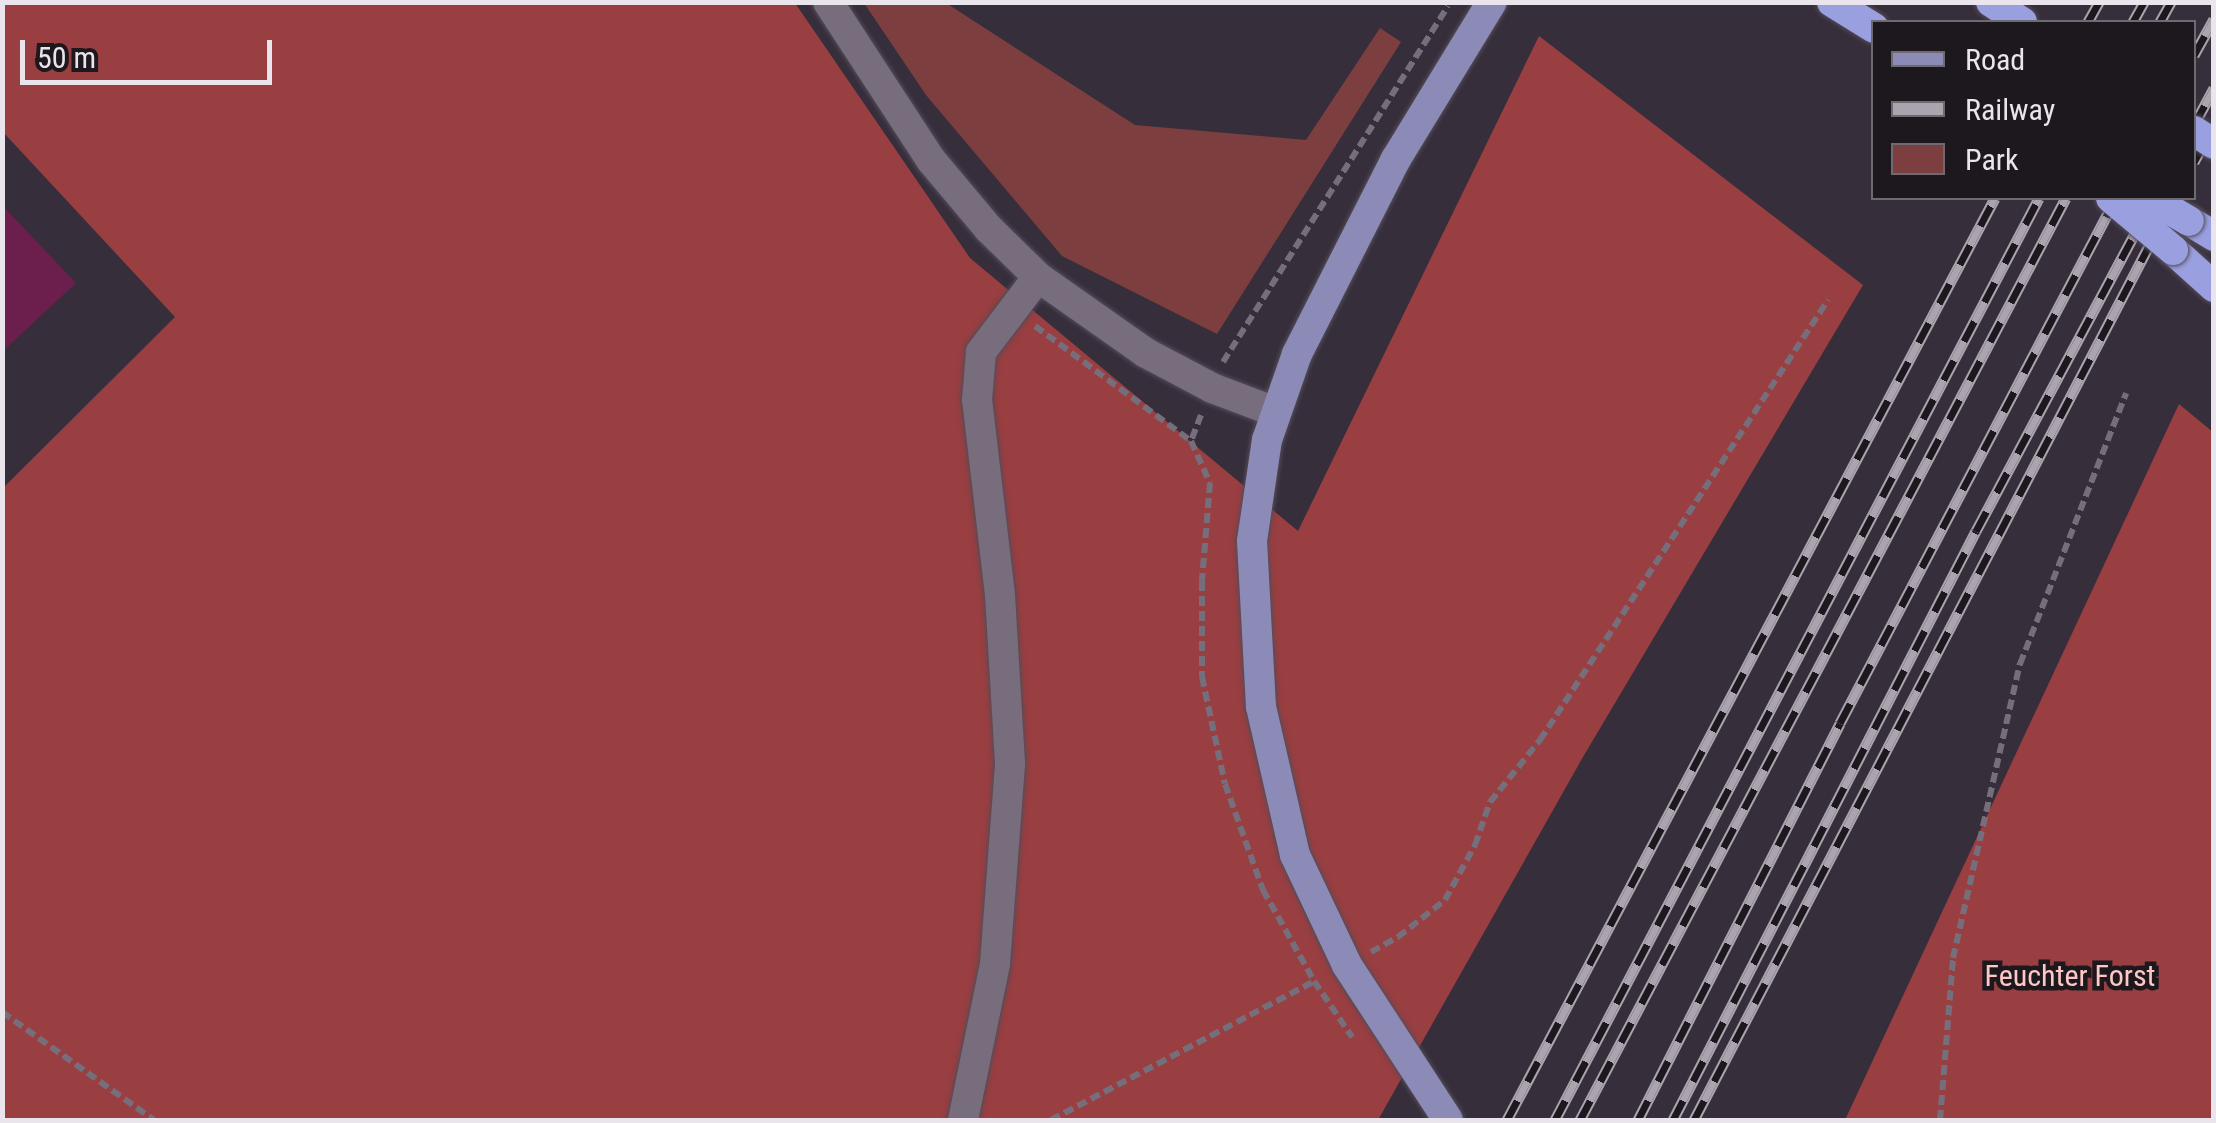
<!DOCTYPE html>
<html>
<head>
<meta charset="utf-8">
<style>
  body { margin:0 }
  #map { position:relative; width:2216px; height:1123px; overflow:hidden; background:#372e3c; font-family:"Roboto Condensed",sans-serif }
  div>[style] { position:absolute }
  .green>* { inset:0; background:#7c3e3f }
  .forest>* { inset:0; background:#993e41 }
  .building>* { inset:0; background:#6c1e4d }
  .path>* { height:6px; margin-top:-3px; transform-origin:0; background:repeating-linear-gradient(90deg,#766e7a 0 10px,transparent 0 15px) }
  .roads { filter:drop-shadow(0 0 2px #534c58) drop-shadow(0 0 2px #534c58) }
  .minor>* { height:30px; margin:-15px; padding:0 15px; transform-origin:15px; border-radius:15px; background:#776d7d }
  .major>* { height:30px; margin:-15px; padding:0 15px; transform-origin:15px; border-radius:15px; background:#8c8bb8 }
  .highway>* { height:30px; margin:-15px; padding:0 15px; transform-origin:15px; border-radius:15px; background:#9a9fe0 }
  .rail>* { height:11px; margin-top:-5.5px; transform-origin:0; background:repeating-linear-gradient(90deg,#1c181e 0 22px,#aba4af 0 44px); box-sizing:border-box; border-block:2px solid #aba4af }
  .bridges { filter:drop-shadow(0 0 2px #534c58) drop-shadow(0 0 2px #534c58) }
  .highway-bridge>* { height:30px; margin:-15px; padding:0 15px; transform-origin:15px; border-radius:15px; background:#9a9fe0 }
  span { translate:-50% -50%; white-space:nowrap; text-align:center; line-height:1.15; -webkit-text-stroke:9px #1c181e; paint-order:stroke }
  .park-label { font-size:30px; color:#fdc7c5 }
  .frame { position:absolute; inset:0; border:5px solid #eae4ed; pointer-events:none }
  .legend { position:absolute; left:1871px; top:20px; width:325px; height:180px; box-sizing:border-box; background:#1c181e; border:2px solid #6e6a71; margin:0; padding:12px 18px; list-style:none; font-size:30px; color:#eae4ed }
  .legend li { display:flex; align-items:center; gap:20px; height:50px }
  .legend b { width:50px; border:2px solid #6e6a71 }
  .scale { position:absolute; left:20px; top:40px; width:252px; height:45px; box-sizing:border-box; border:5px solid #eae4ed; border-top:0; padding-left:12px; font-size:30px; line-height:35px; white-space:nowrap; color:#eae4ed; -webkit-text-stroke:8px #1c181e; paint-order:stroke }
</style>
</head>
<body>
<div id="map">
  <div class="green">
    <i style="clip-path:polygon(864px 3px,946px 3px,1135px 125px,1306px 140px,1380px 28px,1401px 42px,1217px 334px,1062px 256px,926px 95px)"></i>
  </div>
  <div class="forest">
    <i style="clip-path:polygon(3px 3px,795px 3px,970px 258px,1298px 531px,1539px 36px,1863px 285px,1583px 757px,1378px 1120px,3px 1120px,3px 488px,175px 317px,3px 132px)"></i>
    <i style="clip-path:polygon(2179px 404px,2214px 433px,2213px 1120px,1845px 1120px)"></i>
  </div>
  <div class="building">
    <i style="clip-path:polygon(2px 205px,76px 283px,2px 352px)"></i>
  </div>
  <div class="path">
    <i style="left:1035px;top:326px;width:194px;rotate:36.4deg"></i>
    <i style="left:1223px;top:362px;width:421px;rotate:-57.7deg"></i>
    <i style="left:1201px;top:415px;width:28px;rotate:111deg"></i>
    <i style="left:1191px;top:441px;width:46px;rotate:65.7deg"></i>
    <i style="left:1210px;top:483px;width:98px;rotate:94.7deg"></i>
    <i style="left:1202px;top:581px;width:96px;rotate:90deg"></i>
    <i style="left:1202px;top:677px;width:109px;rotate:77.9deg"></i>
    <i style="left:1225px;top:784px;width:113px;rotate:70.3deg"></i>
    <i style="left:1263px;top:890px;width:104px;rotate:60.7deg"></i>
    <i style="left:1314px;top:981px;width:68px;rotate:55.8deg"></i>
    <i style="left:1371px;top:952px;width:31px;rotate:-29deg"></i>
    <i style="left:1398px;top:937px;width:60px;rotate:-38.2deg"></i>
    <i style="left:1445px;top:900px;width:63px;rotate:-61.4deg"></i>
    <i style="left:1475px;top:845px;width:46px;rotate:-70.8deg"></i>
    <i style="left:1490px;top:802px;width:80px;rotate:-51.1deg"></i>
    <i style="left:1540px;top:740px;width:526px;rotate:-56.79deg"></i>
    <i style="left:2px;top:1012px;width:186px;rotate:35.4deg"></i>
    <i style="left:1051px;top:1120px;width:298px;rotate:-27.8deg"></i>
    <i style="left:1940px;top:1120px;width:163px;rotate:-85.4deg"></i>
    <i style="left:1953px;top:958px;width:302px;rotate:-77.2deg"></i>
    <i style="left:2020px;top:664px;width:291px;rotate:-68.6deg"></i>
  </div>
  <div class="roads">
    <div class="minor">
      <i style="left:828px;top:2px;width:189px;rotate:56.9deg"></i>
      <i style="left:931px;top:160px;width:90px;rotate:50deg"></i>
      <i style="left:989px;top:229px;width:69px;rotate:44.4deg"></i>
      <i style="left:1038px;top:277px;width:132px;rotate:35.1deg"></i>
      <i style="left:1146px;top:353px;width:75px;rotate:27.9deg"></i>
      <i style="left:1212px;top:388px;width:68px;rotate:20.6deg"></i>
      <i style="left:963px;top:1120px;width:159px;rotate:-78.4deg"></i>
      <i style="left:995px;top:964px;width:202px;rotate:-85.7deg"></i>
      <i style="left:1010px;top:763px;width:168px;rotate:-93.4deg"></i>
      <i style="left:1000px;top:595px;width:196px;rotate:-96.7deg"></i>
      <i style="left:977px;top:400px;width:48px;rotate:-85.2deg"></i>
      <i style="left:981px;top:352px;width:94px;rotate:-52.8deg"></i>
    </div>
    <div class="major">
      <i style="left:1448px;top:1120px;width:185px;rotate:-123.1deg"></i>
      <i style="left:1347px;top:965px;width:122px;rotate:-115.3deg"></i>
      <i style="left:1295px;top:855px;width:152px;rotate:-102.9deg"></i>
      <i style="left:1261px;top:707px;width:166px;rotate:-93.1deg"></i>
      <i style="left:1252px;top:541px;width:102px;rotate:-81.6deg"></i>
      <i style="left:1267px;top:440px;width:91px;rotate:-70.8deg"></i>
      <i style="left:1297px;top:354px;width:219px;rotate:-63.1deg"></i>
      <i style="left:1396px;top:159px;width:184px;rotate:-58.6deg"></i>
    </div>
    <div class="highway">
      <i style="left:1832px;top:2px;width:49px;rotate:31.8deg"></i>
      <i style="left:1991px;top:2px;width:37px;rotate:33deg"></i>
      <i style="left:2189px;top:221px;width:29px;rotate:31deg"></i>
      <i style="left:2173px;top:250px;width:55px;rotate:42.1deg"></i>
    </div>
  </div>
  <div class="rail">
    <i style="left:2088px;top:22px;width:23px;rotate:-61deg"></i>
    <i style="left:2133px;top:22px;width:23px;rotate:-61deg"></i>
    <i style="left:2160px;top:22px;width:23px;rotate:-61deg"></i>
    <i style="left:2194px;top:55px;width:41px;rotate:-60.9deg"></i>
    <i style="left:2194px;top:125px;width:42px;rotate:-61.6deg"></i>
    <i style="left:2194px;top:162px;width:42px;rotate:-61.6deg"></i>
    <i style="left:1507px;top:1120px;width:1043px;rotate:-62.11deg"></i>
    <i style="left:1555px;top:1120px;width:1041px;rotate:-62.3deg"></i>
    <i style="left:1580px;top:1120px;width:1042px;rotate:-62.21deg"></i>
    <i style="left:1638px;top:1120px;width:445px;rotate:-63deg"></i>
    <i style="left:1840px;top:723px;width:593px;rotate:-62.27deg"></i>
    <i style="left:1673px;top:1120px;width:662px;rotate:-62.78deg"></i>
    <i style="left:1976px;top:531px;width:378px;rotate:-61.9deg"></i>
    <i style="left:1694px;top:1120px;width:1039px;rotate:-62.5deg"></i>
  </div>
  <div class="bridges">
    <div class="highway-bridge">
      <i style="left:2194px;top:131px;width:24px;rotate:33deg"></i>
      <i style="left:2111px;top:198px;width:81px;rotate:40deg"></i>
      <i style="left:2150px;top:198px;width:45px;rotate:30.5deg"></i>
    </div>
  </div>
  <div class="park-label">
    <span style="left:2070px;top:976px">Feuchter Forst</span>
  </div>
  <div class="frame"></div>
  <ul class="legend">
  <li><b style="height:12px;background:#8c8bb8"></b>Road</li>
  <li><b style="height:12px;background:#aba4af"></b>Railway</li>
  <li><b style="height:28px;background:#7c3e3f"></b>Park</li>
  </ul>
  <div class="scale">50 m</div>
</div>
</body>
</html>
